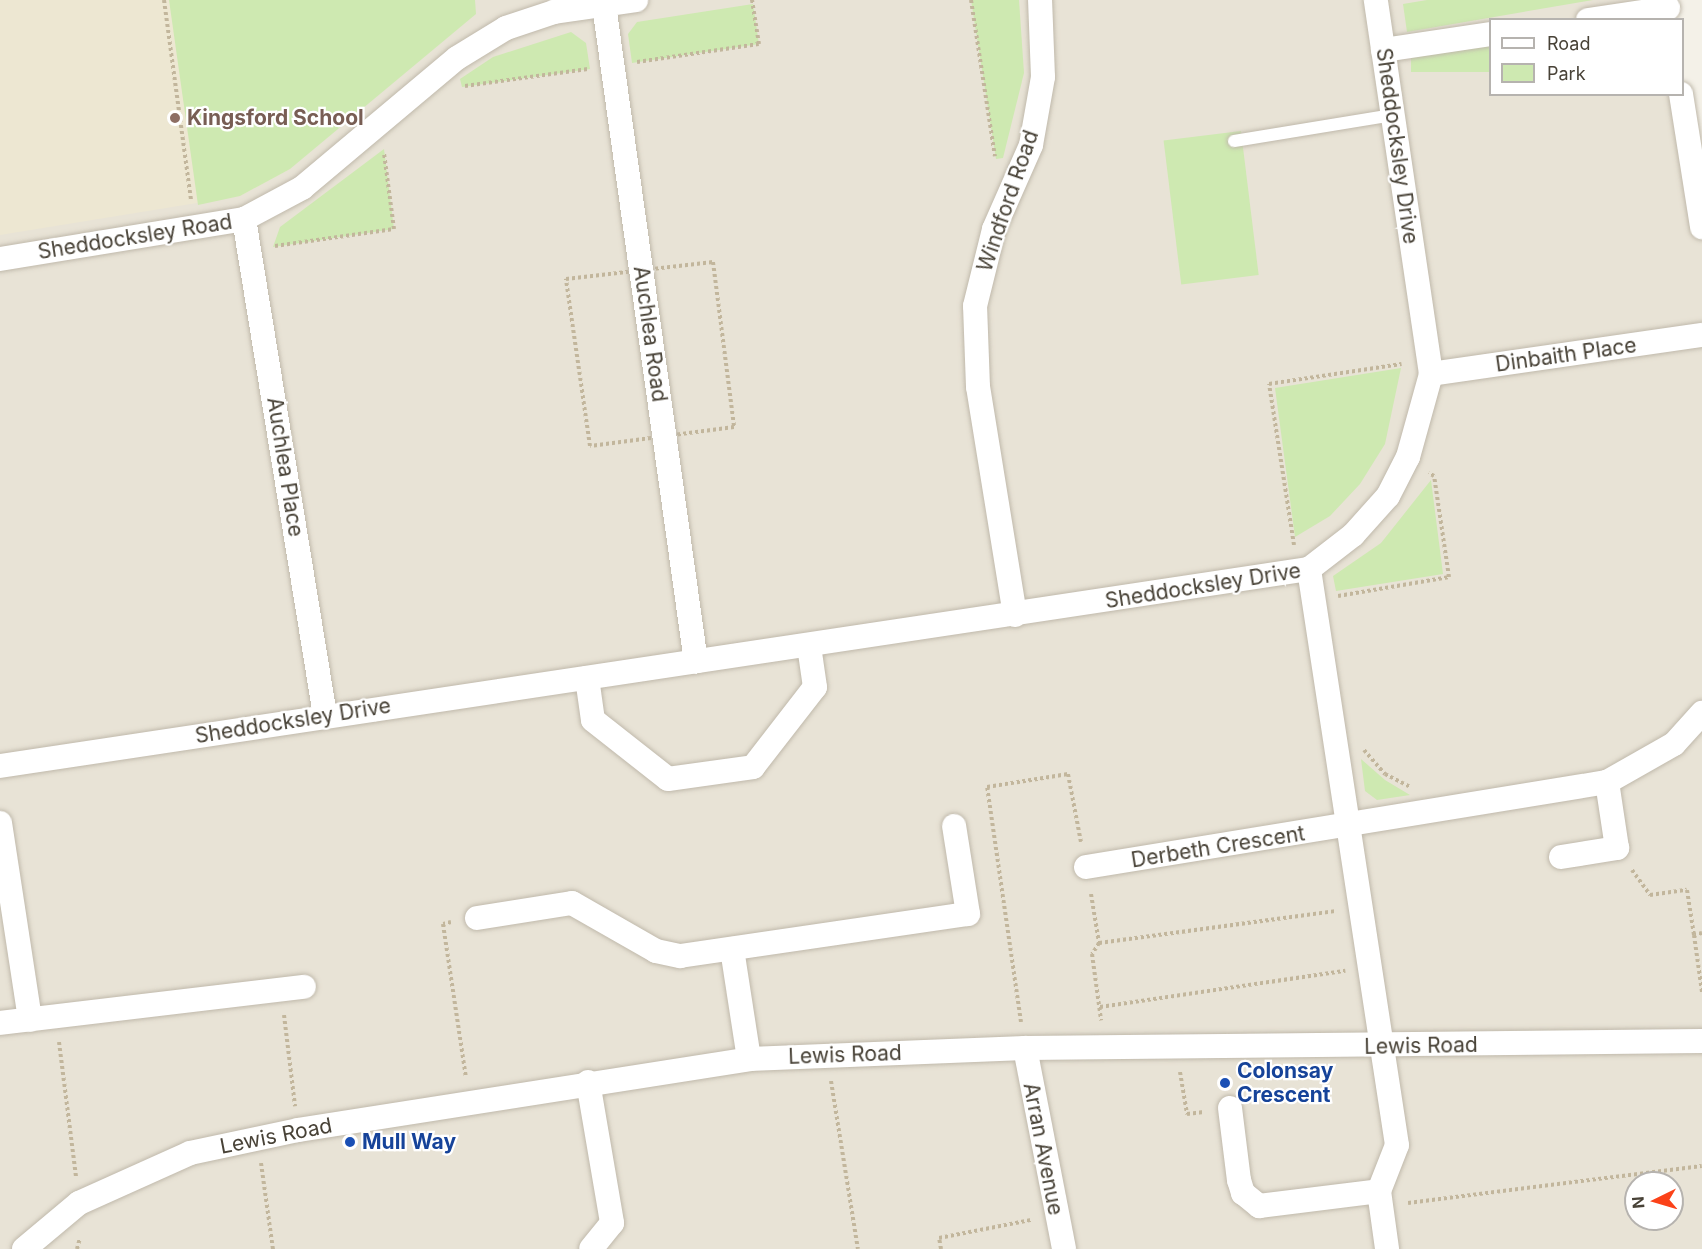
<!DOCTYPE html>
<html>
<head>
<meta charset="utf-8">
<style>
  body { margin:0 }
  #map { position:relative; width:1702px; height:1249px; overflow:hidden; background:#f4f1e8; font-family:Inter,sans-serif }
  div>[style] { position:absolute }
  .residential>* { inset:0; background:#e8e3d6 }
  .education>* { inset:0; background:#ede7d2 }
  .green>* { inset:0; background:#cee9b1; transform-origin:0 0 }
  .path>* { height:4px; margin-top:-2px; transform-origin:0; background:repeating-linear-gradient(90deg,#c2b69c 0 3px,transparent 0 6px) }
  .roads { filter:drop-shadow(0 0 2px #c0b9ab) drop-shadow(0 0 2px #c0b9ab) }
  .lane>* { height:12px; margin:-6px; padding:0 6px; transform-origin:6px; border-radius:6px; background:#fff }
  .street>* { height:24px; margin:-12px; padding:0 12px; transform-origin:12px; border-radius:12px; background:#fff }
  .dots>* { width:16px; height:16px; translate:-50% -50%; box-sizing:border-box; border:3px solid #fff; border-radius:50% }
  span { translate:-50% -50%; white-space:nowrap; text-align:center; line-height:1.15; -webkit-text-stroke:4.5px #fff; paint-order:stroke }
  .education-label { font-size:21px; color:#785e54; font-weight:700 }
  .left { translate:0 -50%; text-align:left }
  .street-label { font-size:21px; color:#484237 }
  .transit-label { font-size:21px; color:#164399; font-weight:700 }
  .legend { position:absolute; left:1489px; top:18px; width:195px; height:78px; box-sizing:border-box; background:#fff; border:2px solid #b6b3af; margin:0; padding:8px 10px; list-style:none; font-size:18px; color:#484237 }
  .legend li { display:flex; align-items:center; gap:12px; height:30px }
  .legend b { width:30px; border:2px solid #b6b3af }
  .north { position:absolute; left:1624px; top:1171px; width:60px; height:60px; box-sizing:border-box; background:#fff; border:2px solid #b6b3af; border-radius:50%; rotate:265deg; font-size:16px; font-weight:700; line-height:24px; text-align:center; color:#484237 }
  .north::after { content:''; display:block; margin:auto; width:21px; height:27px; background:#fb4219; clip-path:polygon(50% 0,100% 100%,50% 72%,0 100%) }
</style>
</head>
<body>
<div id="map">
  <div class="residential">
    <i style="clip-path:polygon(evenodd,0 0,1667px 0,1670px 19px,1490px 20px,1490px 94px,1681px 95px,1702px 227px,1702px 1249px,0 1249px,0 0,1636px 1183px,1672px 1183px,1672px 1219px,1636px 1219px,1636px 1183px)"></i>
  </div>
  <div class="education">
    <i style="clip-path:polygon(0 0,380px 0,290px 169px,240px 196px,0 235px)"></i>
  </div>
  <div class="green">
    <i style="clip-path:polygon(169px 0,475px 0,476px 14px,290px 169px,240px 196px,198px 205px)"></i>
    <i style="clip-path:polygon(971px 0,1019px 0,1024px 73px,1003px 158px,996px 159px)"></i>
    <i style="clip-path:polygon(1427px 0,1593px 0,1407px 32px,1403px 4px)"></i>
    <i style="clip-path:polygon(753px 4px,759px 44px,632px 63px,628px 34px,637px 22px)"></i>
    <i style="clip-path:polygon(571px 32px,586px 43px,590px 69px,462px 87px,460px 79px,493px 57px)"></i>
    <i style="left:1490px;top:44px;width:28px;height:79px;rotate:90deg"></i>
    <i style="left:1241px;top:131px;width:145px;height:78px;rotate:83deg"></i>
    <i style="clip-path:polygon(384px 149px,394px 229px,273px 247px,280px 227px)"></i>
    <i style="clip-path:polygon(1401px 368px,1385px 444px,1360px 484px,1330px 516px,1295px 537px,1275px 388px)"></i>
    <i style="clip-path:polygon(1431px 480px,1443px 574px,1336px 591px,1333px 576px,1381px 543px)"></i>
    <i style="clip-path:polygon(1361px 759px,1385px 780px,1410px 795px,1377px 800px,1365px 791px)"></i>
  </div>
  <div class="path">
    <i style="left:164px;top:0;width:203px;rotate:82.3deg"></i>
    <i style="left:971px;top:0;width:158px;rotate:81.3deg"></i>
    <i style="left:637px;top:62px;width:123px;rotate:-8.4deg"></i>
    <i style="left:759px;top:44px;width:45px;rotate:-99deg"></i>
    <i style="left:465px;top:86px;width:124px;rotate:-7.9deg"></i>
    <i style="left:275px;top:246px;width:120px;rotate:-8.1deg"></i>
    <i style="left:394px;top:229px;width:77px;rotate:-97.5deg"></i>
    <i style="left:713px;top:262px;width:166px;rotate:82.7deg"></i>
    <i style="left:734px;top:427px;width:145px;rotate:172.5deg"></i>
    <i style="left:590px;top:446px;width:169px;rotate:-98.2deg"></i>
    <i style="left:566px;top:279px;width:148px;rotate:-6.6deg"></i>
    <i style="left:1294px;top:545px;width:163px;rotate:-98.8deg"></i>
    <i style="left:1269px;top:384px;width:134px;rotate:-8.6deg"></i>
    <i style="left:1338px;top:596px;width:113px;rotate:-9.7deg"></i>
    <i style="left:1449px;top:577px;width:102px;rotate:-98.4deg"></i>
    <i style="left:1434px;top:476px;width:6px;rotate:-149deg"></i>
    <i style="left:1364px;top:750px;width:32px;rotate:49deg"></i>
    <i style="left:1385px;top:774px;width:29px;rotate:27deg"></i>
    <i style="left:1632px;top:870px;width:31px;rotate:54deg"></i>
    <i style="left:1650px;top:895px;width:37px;rotate:-8deg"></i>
    <i style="left:1687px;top:890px;width:46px;rotate:81.2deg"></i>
    <i style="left:1091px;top:894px;width:50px;rotate:80.7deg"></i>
    <i style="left:1099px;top:943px;width:13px;rotate:122deg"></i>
    <i style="left:1092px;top:954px;width:67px;rotate:82.2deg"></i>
    <i style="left:451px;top:922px;width:8px;rotate:166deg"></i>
    <i style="left:443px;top:924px;width:155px;rotate:81.5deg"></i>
    <i style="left:1702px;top:933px;width:8px;rotate:166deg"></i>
    <i style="left:1694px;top:935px;width:58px;rotate:82deg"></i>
    <i style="left:1099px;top:943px;width:238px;rotate:-7.7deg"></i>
    <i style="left:1100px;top:1007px;width:248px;rotate:-8.4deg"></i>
    <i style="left:284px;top:1015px;width:92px;rotate:83.1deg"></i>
    <i style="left:1021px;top:1022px;width:237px;rotate:-98.2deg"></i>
    <i style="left:987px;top:787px;width:82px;rotate:-9.1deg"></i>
    <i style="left:1068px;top:774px;width:69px;rotate:79.2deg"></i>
    <i style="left:59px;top:1042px;width:136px;rotate:82.8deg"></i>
    <i style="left:1180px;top:1072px;width:43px;rotate:80.5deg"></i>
    <i style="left:1187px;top:1114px;width:17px;rotate:-7deg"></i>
    <i style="left:831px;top:1081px;width:170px;rotate:80.9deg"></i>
    <i style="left:261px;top:1163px;width:87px;rotate:82.1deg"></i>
    <i style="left:1408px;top:1203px;width:296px;rotate:-7.2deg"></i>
    <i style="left:77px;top:1249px;width:11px;rotate:-75deg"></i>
    <i style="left:941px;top:1249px;width:11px;rotate:-100deg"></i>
    <i style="left:939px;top:1238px;width:94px;rotate:-11.1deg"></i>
  </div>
  <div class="roads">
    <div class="lane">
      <i style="left:1234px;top:141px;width:161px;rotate:-9.3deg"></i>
    </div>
    <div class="street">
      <i style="left:604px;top:5px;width:663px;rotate:82.03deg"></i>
      <i style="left:1588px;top:20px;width:81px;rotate:-8.5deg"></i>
      <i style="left:1383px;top:50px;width:108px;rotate:-8.5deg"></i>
      <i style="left:1681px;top:94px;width:135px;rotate:81deg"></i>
      <i style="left:244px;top:219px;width:503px;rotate:80.73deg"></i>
      <i style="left:0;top:259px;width:247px;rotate:-9.3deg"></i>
      <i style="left:244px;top:219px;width:66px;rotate:-28.1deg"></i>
      <i style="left:302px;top:188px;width:202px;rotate:-40deg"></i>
      <i style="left:457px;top:58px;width:57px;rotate:-31.5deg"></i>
      <i style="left:506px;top:28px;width:51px;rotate:-18.4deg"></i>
      <i style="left:554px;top:12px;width:83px;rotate:-8.3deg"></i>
      <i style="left:1431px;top:374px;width:274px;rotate:-8.2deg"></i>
      <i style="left:1015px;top:615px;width:231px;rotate:-99.2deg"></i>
      <i style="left:978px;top:387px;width:81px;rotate:-92.1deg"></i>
      <i style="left:975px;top:306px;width:79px;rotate:-76.1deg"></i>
      <i style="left:994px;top:229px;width:92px;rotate:-66.2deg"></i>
      <i style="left:1031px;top:145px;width:69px;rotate:-80deg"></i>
      <i style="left:1043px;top:77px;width:77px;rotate:-92.2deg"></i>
      <i style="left:587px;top:678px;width:42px;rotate:81.9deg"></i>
      <i style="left:593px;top:720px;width:95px;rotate:38.2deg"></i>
      <i style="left:668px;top:779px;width:86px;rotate:-8deg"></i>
      <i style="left:753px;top:767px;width:101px;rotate:-52.2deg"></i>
      <i style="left:815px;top:687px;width:41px;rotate:-98.3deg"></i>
      <i style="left:0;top:766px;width:1324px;rotate:-8.56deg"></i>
      <i style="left:1309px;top:569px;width:56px;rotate:-37.7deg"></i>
      <i style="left:1353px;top:535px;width:52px;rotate:-48.1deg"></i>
      <i style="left:1388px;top:496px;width:44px;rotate:-62.9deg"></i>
      <i style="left:1408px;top:457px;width:86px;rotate:-74.5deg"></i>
      <i style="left:1431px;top:374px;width:378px;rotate:-98.4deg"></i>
      <i style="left:0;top:823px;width:199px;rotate:81.3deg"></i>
      <i style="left:1561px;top:857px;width:57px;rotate:-9.1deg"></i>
      <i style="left:1617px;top:848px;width:67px;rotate:-98.6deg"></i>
      <i style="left:1086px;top:867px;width:528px;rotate:-9.27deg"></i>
      <i style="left:1607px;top:782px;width:77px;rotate:-29.6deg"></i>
      <i style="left:1674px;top:744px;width:42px;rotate:-47.9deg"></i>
      <i style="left:477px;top:918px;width:96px;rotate:-9deg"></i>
      <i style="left:572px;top:903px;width:97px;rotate:29.7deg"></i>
      <i style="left:656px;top:951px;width:25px;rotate:12deg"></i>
      <i style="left:680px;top:956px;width:291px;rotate:-8.3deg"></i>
      <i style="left:968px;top:914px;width:89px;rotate:-99deg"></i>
      <i style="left:732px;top:949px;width:111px;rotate:81.2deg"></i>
      <i style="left:0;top:1023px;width:306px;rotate:-6.8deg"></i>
      <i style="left:1025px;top:1048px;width:205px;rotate:79deg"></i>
      <i style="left:588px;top:1082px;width:143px;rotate:80.3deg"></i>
      <i style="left:612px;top:1223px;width:33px;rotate:129deg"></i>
      <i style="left:1230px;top:1108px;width:73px;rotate:82.9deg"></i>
      <i style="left:1239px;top:1180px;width:14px;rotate:73deg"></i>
      <i style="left:1243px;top:1193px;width:21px;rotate:39deg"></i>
      <i style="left:1259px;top:1206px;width:121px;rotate:-7.1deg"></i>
      <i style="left:1379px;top:1191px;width:49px;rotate:-68.6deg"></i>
      <i style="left:1397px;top:1145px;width:583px;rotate:-98.69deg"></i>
      <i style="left:1379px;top:1191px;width:59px;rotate:82.1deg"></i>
      <i style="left:24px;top:1249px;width:72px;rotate:-39.9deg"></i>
      <i style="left:79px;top:1203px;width:122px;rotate:-24.2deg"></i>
      <i style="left:190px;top:1153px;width:110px;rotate:-12deg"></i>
      <i style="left:298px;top:1130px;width:457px;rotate:-8.9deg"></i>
      <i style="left:749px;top:1059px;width:276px;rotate:-2.3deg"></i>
      <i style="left:1025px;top:1048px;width:677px;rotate:-0.59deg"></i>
    </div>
  </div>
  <div class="dots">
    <i style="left:175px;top:118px;background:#8d6e63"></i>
    <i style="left:1225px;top:1083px;background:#1a4fb4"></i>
    <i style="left:350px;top:1142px;background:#1a4fb4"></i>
  </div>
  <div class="education-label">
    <span class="left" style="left:187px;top:118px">Kingsford School</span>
  </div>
  <div class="street-label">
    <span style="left:1397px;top:146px;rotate:82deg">Sheddocksley Drive</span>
    <span style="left:1008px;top:201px;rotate:-71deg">Windford Road</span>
    <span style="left:135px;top:237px;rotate:-9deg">Sheddocksley Road</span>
    <span style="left:650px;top:334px;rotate:82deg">Auchlea Road</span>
    <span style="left:1566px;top:355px;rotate:-8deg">Dinbaith Place</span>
    <span style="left:285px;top:467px;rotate:81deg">Auchlea Place</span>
    <span style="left:1203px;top:586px;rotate:-9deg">Sheddocksley Drive</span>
    <span style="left:293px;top:721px;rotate:-9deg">Sheddocksley Drive</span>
    <span style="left:1218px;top:847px;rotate:-9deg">Derbeth Crescent</span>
    <span style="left:1421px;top:1046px;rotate:-1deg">Lewis Road</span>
    <span style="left:845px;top:1055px;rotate:-2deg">Lewis Road</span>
    <span style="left:276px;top:1136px;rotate:-11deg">Lewis Road</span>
    <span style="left:1043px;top:1149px;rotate:79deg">Arran Avenue</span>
  </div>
  <div class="transit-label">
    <span class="left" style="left:1237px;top:1083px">Colonsay<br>Crescent</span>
    <span class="left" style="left:362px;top:1142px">Mull Way</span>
  </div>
  <ul class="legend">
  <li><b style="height:8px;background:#fff"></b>Road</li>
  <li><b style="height:16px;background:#cee9b1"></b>Park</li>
  </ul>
  <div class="north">N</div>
</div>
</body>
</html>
